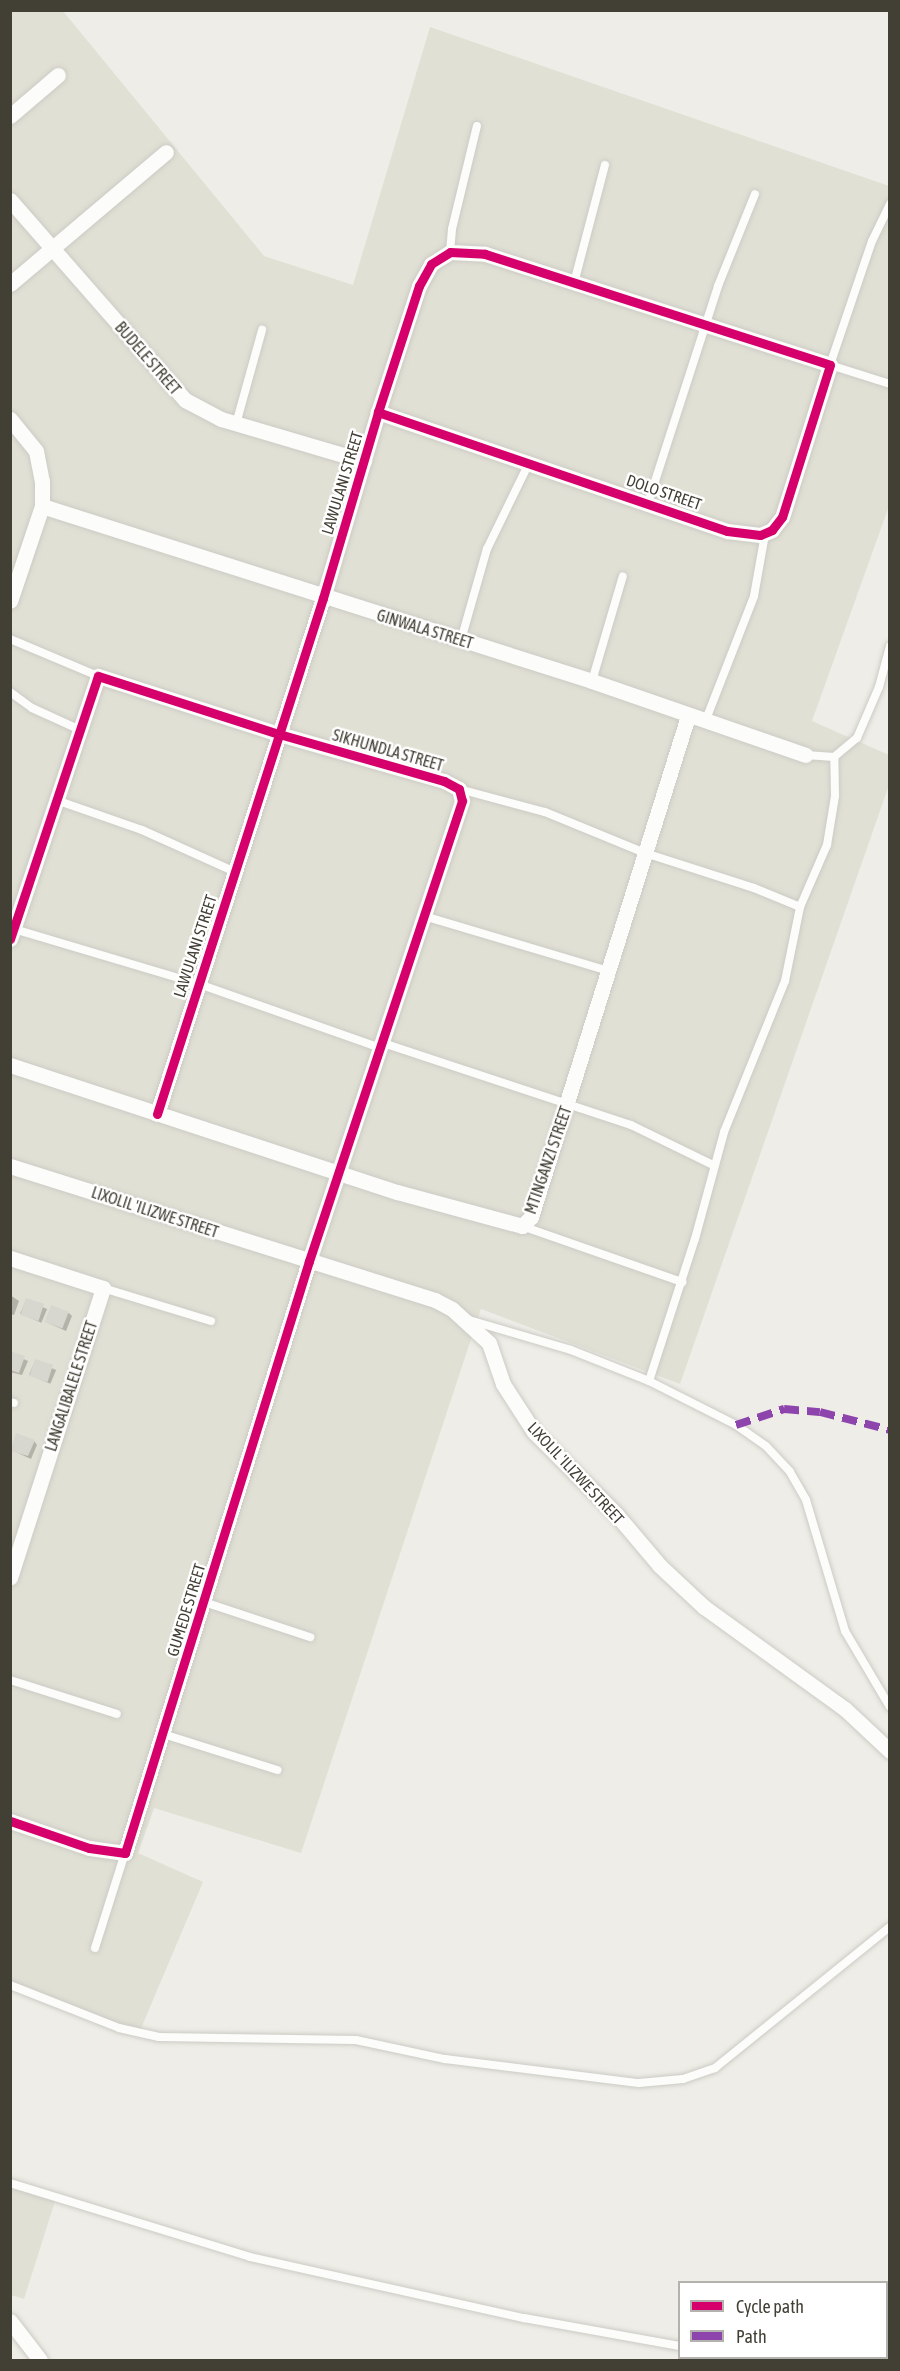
<!DOCTYPE html>
<html>
<head>
<meta charset="utf-8">
<style>
  body { margin:0 }
  #map { position:relative; width:900px; height:2371px; overflow:hidden; background:#eeede7; font-family:"Asap Condensed",sans-serif }
  div>[style] { position:absolute }
  .residential>* { inset:0; background:#e1e0d5 }
  .shadow>* { inset:0; background:#0003; transform-origin:0 0 }
  .building>* { inset:0; background:#d7d6cf; transform-origin:0 0 }
  .roads { filter:drop-shadow(0 0 2px #cccbc5) drop-shadow(0 0 2px #cccbc5) }
  .service>* { height:8px; margin:-4px; padding:0 4px; transform-origin:4px; border-radius:4px; background:#fcfcfb }
  .minor>* { height:15px; margin:-7.5px; padding:0 7.5px; transform-origin:7.5px; border-radius:7.5px; background:#fcfcfb }
  .quiet>* { height:8px; margin-top:-4px; transform-origin:0; background:repeating-linear-gradient(90deg,#8e44ad 0 15px,transparent 0 23px) }
  .cycleway>* { height:9px; margin:-4.5px; padding:0 4.5px; transform-origin:4.5px; border-radius:4.5px; background:#d6006c }
  span { translate:-50% -50%; white-space:nowrap; text-align:center; line-height:1.15; -webkit-text-stroke:5px #fff; paint-order:stroke }
  .street-label { font-size:16px; color:#423f34 }
  .frame { position:absolute; inset:0; border:12px solid #423f34; pointer-events:none }
  .legend { position:absolute; left:678px; top:2281px; width:210px; height:78px; box-sizing:border-box; background:#fff; border:2px solid #b3b2ae; margin:0; padding:8px 10px; list-style:none; font-size:18px; color:#423f34 }
  .legend li { display:flex; align-items:center; gap:12px; height:30px }
  .legend b { width:30px; border:2px solid #b3b2ae }
</style>
</head>
<body>
<div id="map">
  <div class="residential">
    <i style="clip-path:polygon(10px 11px,63px 11px,264px 256px,353px 285px,430px 27px,889px 186px,889px 506px,812px 721px,889px 755px,889px 785px,680px 1384px,481px 1309px,301px 1853px,154px 1808px,138px 1853px,203px 1882px,139px 2033px,11px 1985px)"></i>
    <i style="clip-path:polygon(10px 2183px,56px 2198px,24px 2299px,11px 2295px)"></i>
  </div>
  <div class="shadow">
    <i style="clip-path:polygon(10px 1295px,19px 1301px,14px 1315px,10px 1314px)"></i>
    <i style="left:26px;top:1300px;width:23px;height:15px;rotate:23deg"></i>
    <i style="clip-path:polygon(69px 1313px,72px 1316px,66px 1331px,46px 1322px)"></i>
    <i style="clip-path:polygon(10px 1353px,28px 1361px,22px 1375px,10px 1372px)"></i>
    <i style="left:35px;top:1361px;width:23px;height:15px;rotate:23deg"></i>
    <i style="clip-path:polygon(34px 1441px,37px 1445px,31px 1459px,11px 1450px)"></i>
  </div>
  <div class="building">
    <i style="left:26px;top:1298px;width:19px;height:18px;rotate:18deg"></i>
    <i style="left:51px;top:1305px;width:19px;height:18px;rotate:21deg"></i>
    <i style="clip-path:polygon(10px 1351px,25px 1356px,19px 1373px,10px 1370px)"></i>
    <i style="left:35px;top:1359px;width:19px;height:18px;rotate:18deg"></i>
    <i style="clip-path:polygon(16px 1433px,35px 1440px,28px 1456px,10px 1451px)"></i>
  </div>
  <div class="roads">
    <div class="service">
      <i style="left:890px;top:204px;width:41px;rotate:115.9deg"></i>
      <i style="left:872px;top:241px;width:131px;rotate:108.7deg"></i>
      <i style="left:830px;top:365px;width:63px;rotate:17.6deg"></i>
      <i style="left:450px;top:252px;width:23px;rotate:-85deg"></i>
      <i style="left:452px;top:229px;width:106px;rotate:-76.4deg"></i>
      <i style="left:574px;top:283px;width:122px;rotate:-75.3deg"></i>
      <i style="left:236px;top:424px;width:98px;rotate:-74.5deg"></i>
      <i style="left:648px;top:503px;width:228px;rotate:-72.1deg"></i>
      <i style="left:718px;top:286px;width:99px;rotate:-68.1deg"></i>
      <i style="left:10px;top:639px;width:95px;rotate:22.8deg"></i>
      <i style="left:461px;top:640px;width:95px;rotate:-74.1deg"></i>
      <i style="left:487px;top:549px;width:96px;rotate:-64deg"></i>
      <i style="left:592px;top:681px;width:109px;rotate:-73.6deg"></i>
      <i style="left:10px;top:692px;width:27px;rotate:36deg"></i>
      <i style="left:32px;top:708px;width:51px;rotate:24.5deg"></i>
      <i style="left:705px;top:722px;width:135px;rotate:-68.7deg"></i>
      <i style="left:754px;top:596px;width:63px;rotate:-79.9deg"></i>
      <i style="left:806px;top:755px;width:28px;rotate:4deg"></i>
      <i style="left:834px;top:757px;width:30px;rotate:-40deg"></i>
      <i style="left:857px;top:738px;width:56px;rotate:-66.7deg"></i>
      <i style="left:879px;top:687px;width:42px;rotate:-75deg"></i>
      <i style="left:459px;top:789px;width:89px;rotate:15deg"></i>
      <i style="left:545px;top:812px;width:108px;rotate:22.3deg"></i>
      <i style="left:645px;top:853px;width:114px;rotate:17.8deg"></i>
      <i style="left:754px;top:888px;width:50px;rotate:22.4deg"></i>
      <i style="left:56px;top:800px;width:91px;rotate:19.2deg"></i>
      <i style="left:142px;top:830px;width:102px;rotate:24.3deg"></i>
      <i style="left:424px;top:916px;width:193px;rotate:16.6deg"></i>
      <i style="left:14px;top:929px;width:193px;rotate:16.6deg"></i>
      <i style="left:199px;top:984px;width:193px;rotate:19.4deg"></i>
      <i style="left:383px;top:1043px;width:261px;rotate:18.3deg"></i>
      <i style="left:631px;top:1125px;width:91px;rotate:26deg"></i>
      <i style="left:522px;top:1226px;width:170px;rotate:19.3deg"></i>
      <i style="left:103px;top:1288px;width:113px;rotate:17deg"></i>
      <i style="left:469px;top:1320px;width:106px;rotate:16.4deg"></i>
      <i style="left:571px;top:1350px;width:84px;rotate:21.7deg"></i>
      <i style="left:649px;top:1381px;width:97px;rotate:26.8deg"></i>
      <i style="left:736px;top:1425px;width:37px;rotate:35deg"></i>
      <i style="left:766px;top:1446px;width:35px;rotate:47deg"></i>
      <i style="left:790px;top:1472px;width:32px;rotate:60deg"></i>
      <i style="left:806px;top:1500px;width:137px;rotate:73.4deg"></i>
      <i style="left:845px;top:1631px;width:88px;rotate:59.4deg"></i>
      <i style="left:649px;top:1381px;width:149px;rotate:-72.1deg"></i>
      <i style="left:695px;top:1239px;width:111px;rotate:-74.8deg"></i>
      <i style="left:724px;top:1132px;width:163px;rotate:-68deg"></i>
      <i style="left:785px;top:981px;width:76px;rotate:-78.5deg"></i>
      <i style="left:800px;top:907px;width:68px;rotate:-66.5deg"></i>
      <i style="left:827px;top:845px;width:50px;rotate:-80.7deg"></i>
      <i style="left:835px;top:796px;width:39px;rotate:-91deg"></i>
      <i style="left:10px;top:1402px;width:4px;rotate:14deg"></i>
      <i style="left:204px;top:1602px;width:112px;rotate:18.3deg"></i>
      <i style="left:10px;top:1680px;width:112px;rotate:17.6deg"></i>
      <i style="left:163px;top:1734px;width:120px;rotate:17.5deg"></i>
      <i style="left:95px;top:1948px;width:100px;rotate:-72.5deg"></i>
      <i style="left:10px;top:1985px;width:117px;rotate:21.5deg"></i>
      <i style="left:119px;top:2028px;width:41px;rotate:12.7deg"></i>
      <i style="left:159px;top:2037px;width:197px;rotate:0.9deg"></i>
      <i style="left:356px;top:2040px;width:91px;rotate:12.1deg"></i>
      <i style="left:445px;top:2059px;width:195px;rotate:7.1deg"></i>
      <i style="left:639px;top:2083px;width:44px;rotate:-5.2deg"></i>
      <i style="left:683px;top:2079px;width:34px;rotate:-19deg"></i>
      <i style="left:715px;top:2068px;width:225px;rotate:-38.9deg"></i>
      <i style="left:10px;top:2183px;width:251px;rotate:17.1deg"></i>
      <i style="left:250px;top:2257px;width:281px;rotate:12.6deg"></i>
      <i style="left:524px;top:2318px;width:158px;rotate:10.2deg"></i>
      <i style="left:721px;top:2358px;width:9px;rotate:13deg"></i>
    </div>
    <div class="minor">
      <i style="left:10px;top:116px;width:63px;rotate:-40.5deg"></i>
      <i style="left:10px;top:200px;width:266px;rotate:48.8deg"></i>
      <i style="left:185px;top:400px;width:41px;rotate:27.8deg"></i>
      <i style="left:221px;top:419px;width:149px;rotate:16.4deg"></i>
      <i style="left:10px;top:284px;width:204px;rotate:-40.2deg"></i>
      <i style="left:10px;top:419px;width:41px;rotate:50.9deg"></i>
      <i style="left:36px;top:451px;width:31px;rotate:79deg"></i>
      <i style="left:42px;top:481px;width:25px;rotate:90deg"></i>
      <i style="left:42px;top:506px;width:100px;rotate:108.6deg"></i>
      <i style="left:42px;top:506px;width:577px;rotate:17.65deg"></i>
      <i style="left:592px;top:681px;width:226px;rotate:19.1deg"></i>
      <i style="left:10px;top:939px;width:277px;rotate:-71.5deg"></i>
      <i style="left:98px;top:676px;width:190px;rotate:17.8deg"></i>
      <i style="left:279px;top:734px;width:172px;rotate:15.9deg"></i>
      <i style="left:444px;top:781px;width:17px;rotate:28deg"></i>
      <i style="left:459px;top:789px;width:12px;rotate:76deg"></i>
      <i style="left:462px;top:801px;width:485px;rotate:108.4deg"></i>
      <i style="left:309px;top:1261px;width:620px;rotate:107.27deg"></i>
      <i style="left:125px;top:1853px;width:36px;rotate:-172deg"></i>
      <i style="left:89px;top:1848px;width:83px;rotate:-161.1deg"></i>
      <i style="left:10px;top:1065px;width:407px;rotate:18.2deg"></i>
      <i style="left:397px;top:1192px;width:130px;rotate:15.2deg"></i>
      <i style="left:522px;top:1226px;width:13px;rotate:-45deg"></i>
      <i style="left:531px;top:1217px;width:525px;rotate:-72.6deg"></i>
      <i style="left:157px;top:1114px;width:542px;rotate:-72.17deg"></i>
      <i style="left:323px;top:598px;width:194px;rotate:-73.5deg"></i>
      <i style="left:378px;top:412px;width:133px;rotate:-72deg"></i>
      <i style="left:419px;top:286px;width:25px;rotate:-61deg"></i>
      <i style="left:431px;top:264px;width:22px;rotate:-32deg"></i>
      <i style="left:450px;top:252px;width:35px;rotate:3deg"></i>
      <i style="left:485px;top:254px;width:362px;rotate:17.8deg"></i>
      <i style="left:830px;top:365px;width:159px;rotate:107.5deg"></i>
      <i style="left:782px;top:517px;width:16px;rotate:128deg"></i>
      <i style="left:772px;top:530px;width:13px;rotate:157deg"></i>
      <i style="left:760px;top:535px;width:33px;rotate:-173deg"></i>
      <i style="left:727px;top:531px;width:369px;rotate:-161.2deg"></i>
      <i style="left:10px;top:1166px;width:446px;rotate:17.5deg"></i>
      <i style="left:435px;top:1300px;width:19px;rotate:28deg"></i>
      <i style="left:452px;top:1309px;width:50px;rotate:42.6deg"></i>
      <i style="left:489px;top:1343px;width:43px;rotate:71.1deg"></i>
      <i style="left:503px;top:1384px;width:57px;rotate:57.1deg"></i>
      <i style="left:534px;top:1432px;width:116px;rotate:45deg"></i>
      <i style="left:616px;top:1514px;width:68px;rotate:49.8deg"></i>
      <i style="left:660px;top:1566px;width:60px;rotate:43deg"></i>
      <i style="left:704px;top:1607px;width:174px;rotate:35.9deg"></i>
      <i style="left:845px;top:1709px;width:62px;rotate:43deg"></i>
      <i style="left:10px;top:1258px;width:98px;rotate:17.9deg"></i>
      <i style="left:103px;top:1288px;width:304px;rotate:107.8deg"></i>
      <i style="left:10px;top:2321px;width:49px;rotate:52.4deg"></i>
    </div>
  </div>
  <div class="quiet">
    <i style="left:736px;top:1425px;width:51px;rotate:-18.4deg"></i>
    <i style="left:784px;top:1409px;width:36px;rotate:5deg"></i>
    <i style="left:820px;top:1412px;width:72px;rotate:14.4deg"></i>
  </div>
  <div class="cycleway">
    <i style="left:10px;top:939px;width:277px;rotate:-71.5deg"></i>
    <i style="left:98px;top:676px;width:190px;rotate:17.8deg"></i>
    <i style="left:279px;top:734px;width:172px;rotate:15.9deg"></i>
    <i style="left:444px;top:781px;width:17px;rotate:28deg"></i>
    <i style="left:459px;top:789px;width:12px;rotate:76deg"></i>
    <i style="left:462px;top:801px;width:485px;rotate:108.4deg"></i>
    <i style="left:309px;top:1261px;width:620px;rotate:107.27deg"></i>
    <i style="left:125px;top:1853px;width:36px;rotate:-172deg"></i>
    <i style="left:89px;top:1848px;width:83px;rotate:-161.1deg"></i>
    <i style="left:157px;top:1114px;width:542px;rotate:-72.17deg"></i>
    <i style="left:323px;top:598px;width:194px;rotate:-73.5deg"></i>
    <i style="left:378px;top:412px;width:133px;rotate:-72deg"></i>
    <i style="left:419px;top:286px;width:25px;rotate:-61deg"></i>
    <i style="left:431px;top:264px;width:22px;rotate:-32deg"></i>
    <i style="left:450px;top:252px;width:35px;rotate:3deg"></i>
    <i style="left:485px;top:254px;width:362px;rotate:17.8deg"></i>
    <i style="left:830px;top:365px;width:159px;rotate:107.5deg"></i>
    <i style="left:782px;top:517px;width:16px;rotate:128deg"></i>
    <i style="left:772px;top:530px;width:13px;rotate:157deg"></i>
    <i style="left:760px;top:535px;width:33px;rotate:-173deg"></i>
    <i style="left:727px;top:531px;width:369px;rotate:-161.2deg"></i>
  </div>
  <div class="street-label">
    <span style="left:148px;top:358px;rotate:49deg">BUDELE STREET</span>
    <span style="left:342px;top:483px;rotate:-73deg">LAWULANI STREET</span>
    <span style="left:664px;top:492px;rotate:19deg">DOLO STREET</span>
    <span style="left:425px;top:629px;rotate:17deg">GINWALA STREET</span>
    <span style="left:388px;top:750px;rotate:16deg">SIKHUNDLA STREET</span>
    <span style="left:195px;top:946px;rotate:-72deg">LAWULANI STREET</span>
    <span style="left:548px;top:1160px;rotate:-71deg">MTINGANZI STREET</span>
    <span style="left:155px;top:1212px;rotate:18deg">LIXOLIL 'ILIZWE STREET</span>
    <span style="left:71px;top:1386px;rotate:-72deg">LANGALIBALELE STREET</span>
    <span style="left:576px;top:1473px;rotate:47deg">LIXOLIL 'ILIZWE STREET</span>
    <span style="left:186px;top:1610px;rotate:-73deg">GUMEDE STREET</span>
  </div>
  <div class="frame"></div>
  <ul class="legend">
  <li><b style="height:8px;background:#d6006c"></b>Cycle path</li>
  <li><b style="height:8px;background:#8e44ad"></b>Path</li>
  </ul>
</div>
</body>
</html>
